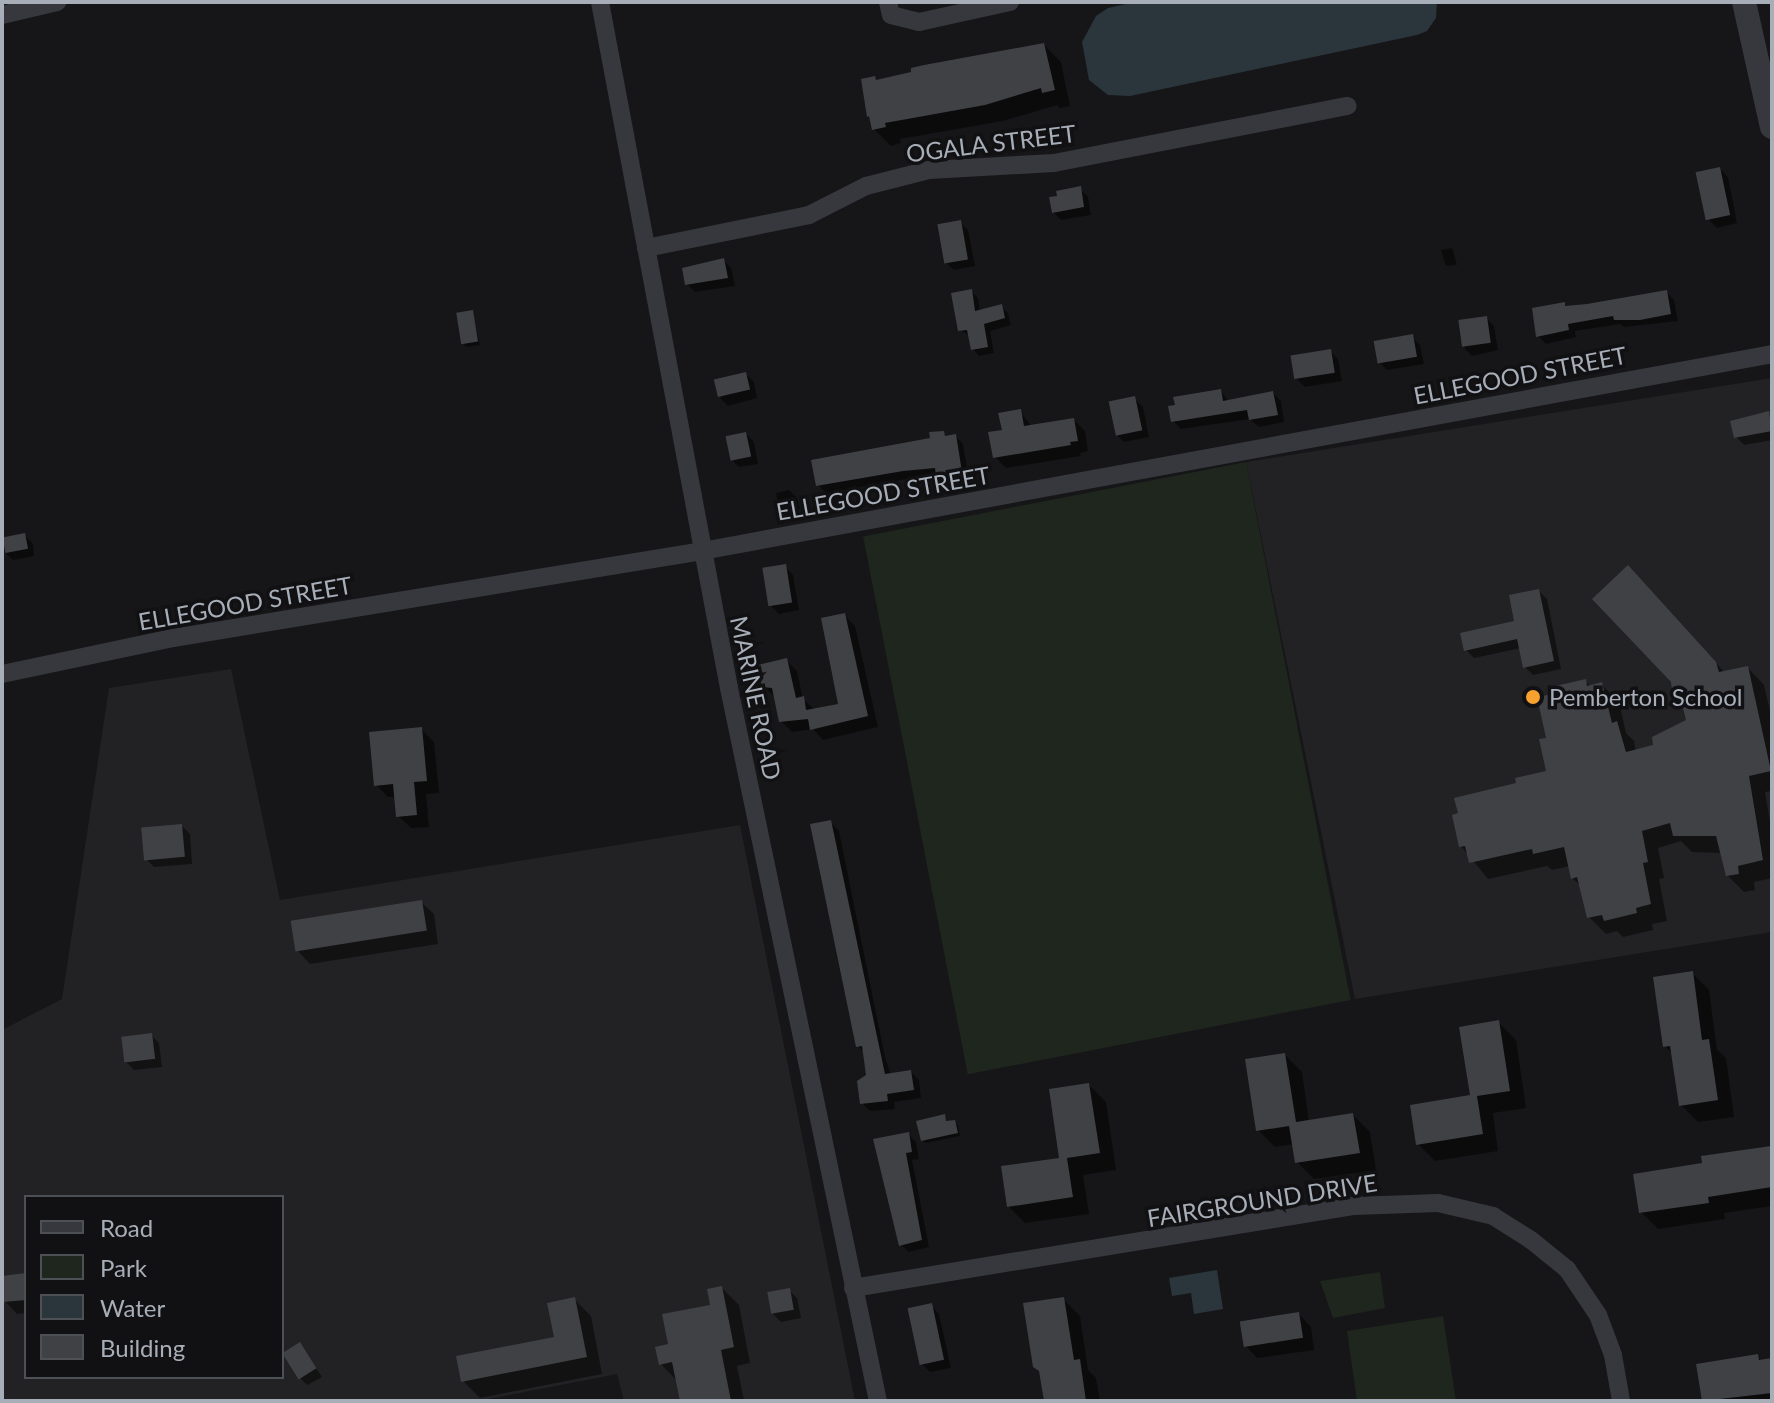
<!DOCTYPE html>
<html>
<head>
<meta charset="utf-8">
<style>
  body { margin:0 }
  #map { position:relative; width:1774px; height:1403px; overflow:hidden; background:#161618; font-family:Lato,sans-serif }
  div>[style] { position:absolute }
  .built>* { inset:0; background:#222225 }
  .green>* { inset:0; background:#1e261e; transform-origin:0 0 }
  .water>* { inset:0; background:#2b363c }
  .shadow>* { inset:0; background:#0007 }
  .building>* { inset:0; background:#404145; transform-origin:0 0 }
  .minor>* { height:18px; margin:-9px; padding:0 9px; transform-origin:9px; border-radius:9px; background:#37383d }
  .tertiary>* { height:24px; margin:-12px; padding:0 12px; transform-origin:12px; border-radius:12px; background:#37383d }
  .dots>* { width:22px; height:22px; translate:-50% -50%; box-sizing:border-box; border:4px solid #111113; border-radius:50% }
  span { translate:-50% -50%; white-space:nowrap; text-align:center; line-height:1.15; -webkit-text-stroke:7px #111113; paint-order:stroke }
  .street-label { font-size:24px; color:#a7aeb8 }
  .poi-label { font-size:24px; color:#a7aeb8 }
  .left { translate:0 -50%; text-align:left }
  .frame { position:absolute; inset:0; border:4px solid #a7aeb8; pointer-events:none }
  .legend { position:absolute; left:24px; top:1195px; width:260px; height:184px; box-sizing:border-box; background:#111113; border:2px solid #4d5055; margin:0; padding:10px 14px; list-style:none; font-size:24px; color:#a7aeb8 }
  .legend li { display:flex; align-items:center; gap:16px; height:40px }
  .legend b { width:40px; border:2px solid #4d5055 }
</style>
</head>
<body>
<div id="map">
  <div class="built">
    <i style="clip-path:polygon(1772px 378px,1772px 932px,1355px 999px,1246px 462px)"></i>
    <i style="clip-path:polygon(evenodd,231px 669px,280px 900px,740px 825px,855px 1401px,624px 1401px,617px 1374px,478px 1401px,2px 1401px,2px 1030px,62px 999px,109px 688px,231px 669px,26px 1197px,282px 1197px,282px 1377px,26px 1377px,26px 1197px)"></i>
  </div>
  <div class="green">
    <i style="left:1246px;top:462px;width:548px;height:390px;rotate:79deg"></i>
    <i style="clip-path:polygon(1380px 1272px,1385px 1308px,1333px 1318px,1320px 1281px)"></i>
    <i style="clip-path:polygon(1443px 1316px,1456px 1401px,1357px 1401px,1347px 1331px)"></i>
  </div>
  <div class="water">
    <i style="clip-path:polygon(1135px 2px,1437px 2px,1436px 18px,1427px 31px,1417px 35px,1130px 96px,1108px 95px,1089px 80px,1082px 42px,1096px 16px,1108px 8px)"></i>
    <i style="clip-path:polygon(1217px 1270px,1223px 1309px,1194px 1314px,1191px 1293px,1172px 1296px,1169px 1278px)"></i>
  </div>
  <div class="shadow">
    <i style="clip-path:polygon(1044px 45px,1061px 62px,1070px 106px,1060px 108px,1057px 105px,1003px 121px,900px 139px,901px 143px,891px 146px,874px 129px,874px 78px,878px 82px)"></i>
    <i style="clip-path:polygon(1720px 169px,1728px 177px,1737px 223px,1717px 228px,1709px 220px)"></i>
    <i style="clip-path:polygon(1080px 189px,1088px 197px,1091px 215px,1061px 220px,1053px 212px)"></i>
    <i style="clip-path:polygon(960px 222px,968px 230px,975px 266px,954px 270px,945px 262px)"></i>
    <i style="clip-path:polygon(1452px 248px,1457px 265px,1446px 266px,1441px 250px)"></i>
    <i style="clip-path:polygon(723px 260px,731px 268px,735px 286px,695px 292px,687px 284px)"></i>
    <i style="clip-path:polygon(971px 291px,978px 298px,980px 312px,1001px 307px,1008px 313px,1011px 325px,990px 331px,994px 353px,979px 356px,973px 349px,970px 336px,960px 330px)"></i>
    <i style="clip-path:polygon(1666px 292px,1674px 300px,1678px 321px,1624px 327px,1620px 324px,1575px 331px,1576px 337px,1546px 344px,1538px 336px,1564px 304px,1568px 308px)"></i>
    <i style="clip-path:polygon(472px 312px,480px 345px,466px 347px,463px 343px)"></i>
    <i style="clip-path:polygon(1486px 318px,1494px 326px,1498px 350px,1472px 356px,1464px 348px)"></i>
    <i style="clip-path:polygon(1412px 337px,1420px 345px,1424px 364px,1387px 370px,1379px 362px)"></i>
    <i style="clip-path:polygon(1330px 351px,1338px 359px,1342px 381px,1305px 387px,1297px 379px)"></i>
    <i style="clip-path:polygon(746px 374px,754px 382px,757px 398px,728px 406px,720px 398px)"></i>
    <i style="clip-path:polygon(1221px 391px,1229px 402px,1273px 393px,1281px 401px,1284px 422px,1259px 427px,1250px 419px,1181px 429px,1173px 421px)"></i>
    <i style="clip-path:polygon(1134px 399px,1143px 407px,1149px 437px,1124px 442px,1116px 434px)"></i>
    <i style="clip-path:polygon(1020px 411px,1032px 427px,1074px 420px,1085px 431px,1088px 451px,1080px 453px,1081px 456px,1006px 468px,995px 457px,1004px 431px)"></i>
    <i style="clip-path:polygon(1768px 413px,1772px 417px,1772px 440px,1744px 445px,1736px 437px)"></i>
    <i style="clip-path:polygon(943px 433px,947px 437px,955px 436px,963px 444px,969px 480px,946px 483px,939px 476px,912px 478px,826px 493px,818px 485px)"></i>
    <i style="clip-path:polygon(746px 434px,754px 442px,758px 464px,739px 467px,731px 459px)"></i>
    <i style="clip-path:polygon(789px 490px,797px 498px,800px 509px,786px 512px,778px 504px,776px 493px)"></i>
    <i style="clip-path:polygon(24px 535px,33px 544px,34px 556px,13px 560px,5px 552px)"></i>
    <i style="clip-path:polygon(785px 567px,793px 575px,799px 610px,779px 614px,771px 606px)"></i>
    <i style="clip-path:polygon(1645px 584px,1725px 673px,1748px 668px,1764px 685px,1772px 719px,1772px 791px,1765px 792px,1772px 834px,1772px 878px,1754px 882px,1755px 890px,1744px 892px,1727px 875px,1722px 853px,1692px 852px,1681px 841px,1658px 848px,1664px 878px,1659px 879px,1667px 921px,1652px 924px,1653px 930px,1623px 937px,1617px 931px,1606px 934px,1589px 917px,1582px 887px,1572px 878px,1570px 866px,1552px 870px,1547px 866px,1488px 879px,1461px 846px,1519px 785px,1549px 772px,1548px 740px,1555px 695px,1585px 681px,1591px 687px,1602px 685px,1619px 702px,1626px 733px,1634px 741px,1636px 752px,1656px 747px,1688px 721px,1683px 698px,1674px 689px)"></i>
    <i style="clip-path:polygon(1539px 591px,1547px 599px,1561px 669px,1533px 675px,1525px 667px,1521px 648px,1474px 658px,1466px 650px,1516px 622px)"></i>
    <i style="clip-path:polygon(844px 615px,855px 626px,878px 727px,823px 740px,813px 729px,792px 732px,781px 721px,775px 697px,764px 686px,786px 660px,797px 671px,803px 699px,815px 710px,840px 705px)"></i>
    <i style="clip-path:polygon(421px 729px,434px 742px,439px 793px,426px 794px,429px 827px,411px 828px,398px 816px,396px 797px,388px 797px,376px 785px)"></i>
    <i style="clip-path:polygon(831px 823px,839px 831px,885px 1057px,891px 1075px,911px 1072px,919px 1080px,921px 1098px,894px 1102px,895px 1109px,870px 1111px,862px 1103px,869px 1076px,865px 1053px,858px 1046px)"></i>
    <i style="clip-path:polygon(182px 826px,190px 834px,192px 864px,154px 867px,146px 859px)"></i>
    <i style="clip-path:polygon(421px 902px,434px 914px,438px 944px,310px 964px,298px 951px)"></i>
    <i style="clip-path:polygon(1692px 973px,1709px 990px,1717px 1050px,1726px 1058px,1734px 1117px,1698px 1122px,1681px 1105px,1673px 1055px,1665px 1046px)"></i>
    <i style="clip-path:polygon(1499px 1023px,1516px 1040px,1526px 1108px,1493px 1113px,1498px 1151px,1435px 1161px,1418px 1144px,1472px 1097px)"></i>
    <i style="clip-path:polygon(151px 1035px,159px 1043px,162px 1067px,134px 1070px,126px 1062px)"></i>
    <i style="clip-path:polygon(1285px 1055px,1302px 1072px,1309px 1122px,1353px 1115px,1370px 1132px,1376px 1170px,1314px 1179px,1297px 1162px,1294px 1144px,1275px 1147px,1258px 1130px)"></i>
    <i style="clip-path:polygon(1089px 1085px,1106px 1102px,1116px 1170px,1083px 1175px,1089px 1214px,1025px 1223px,1008px 1206px,1061px 1159px)"></i>
    <i style="clip-path:polygon(944px 1117px,948px 1123px,958px 1125px,960px 1136px,926px 1143px,922px 1140px)"></i>
    <i style="clip-path:polygon(908px 1134px,916px 1142px,919px 1159px,912px 1160px,929px 1247px,909px 1252px,901px 1245px,876px 1141px)"></i>
    <i style="clip-path:polygon(1770px 1148px,1772px 1206px,1724px 1213px,1725px 1219px,1658px 1229px,1641px 1212px,1704px 1164px)"></i>
    <i style="clip-path:polygon(26px 1275px,26px 1313px,17px 1314px,5px 1301px)"></i>
    <i style="clip-path:polygon(722px 1288px,739px 1305px,750px 1363px,737px 1366px,744px 1401px,682px 1401px,678px 1382px,661px 1364px,712px 1306px)"></i>
    <i style="clip-path:polygon(789px 1290px,797px 1298px,801px 1318px,781px 1322px,773px 1314px)"></i>
    <i style="clip-path:polygon(574px 1299px,591px 1316px,602px 1374px,480px 1398px,463px 1381px,556px 1338px)"></i>
    <i style="clip-path:polygon(1063px 1299px,1080px 1316px,1088px 1370px,1096px 1378px,1100px 1401px,1046px 1401px)"></i>
    <i style="clip-path:polygon(931px 1306px,939px 1314px,951px 1368px,930px 1372px,922px 1364px)"></i>
    <i style="clip-path:polygon(1299px 1314px,1311px 1327px,1314px 1350px,1257px 1358px,1245px 1345px)"></i>
    <i style="clip-path:polygon(300px 1345px,322px 1377px,307px 1385px,299px 1377px)"></i>
    <i style="clip-path:polygon(1757px 1356px,1763px 1362px,1772px 1360px,1772px 1401px,1704px 1401px,1698px 1365px)"></i>
  </div>
  <div class="building">
    <i style="clip-path:polygon(1044px 43px,1055px 90px,1042px 93px,1041px 88px,985px 105px,885px 123px,886px 127px,872px 130px,869px 116px,867px 117px,861px 79px,875px 76px,876px 80px,911px 72px,911px 68px,924px 65px)"></i>
    <i style="left:1720px;top:167px;width:49px;height:25px;rotate:78deg"></i>
    <i style="clip-path:polygon(1081px 186px,1084px 207px,1052px 213px,1049px 197px,1057px 196px,1056px 191px)"></i>
    <i style="left:961px;top:220px;width:40px;height:24px;rotate:80deg"></i>
    <i style="clip-path:polygon(724px 258px,728px 278px,685px 285px,682px 268px)"></i>
    <i style="clip-path:polygon(972px 289px,975px 311px,1002px 304px,1005px 318px,984px 324px,988px 347px,971px 350px,967px 330px,958px 331px,951px 293px)"></i>
    <i style="clip-path:polygon(1667px 290px,1671px 314px,1640px 320px,1614px 320px,1613px 316px,1568px 324px,1569px 330px,1536px 337px,1532px 308px,1565px 302px,1565px 306px,1587px 304px)"></i>
    <i style="left:473px;top:310px;width:32px;height:17px;rotate:81deg"></i>
    <i style="left:1487px;top:316px;width:27px;height:29px;rotate:82deg"></i>
    <i style="left:1413px;top:334px;width:23px;height:40px;rotate:80deg"></i>
    <i style="left:1331px;top:349px;width:24px;height:41px;rotate:81deg"></i>
    <i style="left:746px;top:372px;width:18px;height:33px;rotate:77deg"></i>
    <i style="clip-path:polygon(1221px 389px,1223px 401px,1273px 391px,1278px 415px,1249px 420px,1247px 410px,1171px 422px,1168px 406px,1175px 405px,1173px 397px)"></i>
    <i style="left:1135px;top:396px;width:35px;height:27px;rotate:78deg"></i>
    <i style="clip-path:polygon(1021px 409px,1024px 426px,1074px 418px,1078px 441px,1070px 442px,1071px 445px,993px 458px,988px 432px,1002px 430px,998px 413px)"></i>
    <i style="clip-path:polygon(1769px 411px,1772px 431px,1734px 438px,1730px 421px)"></i>
    <i style="clip-path:polygon(944px 431px,945px 436px,956px 434px,962px 472px,936px 476px,935px 468px,903px 471px,816px 486px,811px 460px,930px 438px,929px 432px)"></i>
    <i style="left:746px;top:432px;width:25px;height:21px;rotate:78deg"></i>
    <i style="left:25px;top:533px;width:16px;height:23px;rotate:79deg"></i>
    <i style="left:786px;top:564px;width:39px;height:24px;rotate:81deg"></i>
    <i style="clip-path:polygon(1628px 565px,1716px 662px,1719px 672px,1748px 666px,1771px 771px,1749px 776px,1763px 860px,1738px 866px,1739px 874px,1726px 876px,1716px 836px,1673px 836px,1670px 823px,1642px 831px,1648px 862px,1643px 863px,1651px 904px,1636px 908px,1637px 913px,1604px 921px,1602px 915px,1587px 918px,1577px 877px,1571px 879px,1564px 847px,1533px 854px,1532px 849px,1469px 863px,1465px 846px,1459px 847px,1452px 815px,1458px 813px,1454px 798px,1516px 783px,1515px 778px,1546px 771px,1539px 739px,1546px 738px,1537px 697px,1553px 694px,1551px 687px,1586px 679px,1587px 686px,1602px 682px,1612px 723px,1617px 721px,1626px 752px,1653px 745px,1652px 737px,1686px 720px,1678px 688px,1672px 690px,1671px 682px,1592px 599px)"></i>
    <i style="clip-path:polygon(1539px 589px,1554px 661px,1523px 668px,1517px 639px,1464px 651px,1460px 633px,1514px 621px,1509px 595px)"></i>
    <i style="clip-path:polygon(845px 613px,868px 716px,810px 730px,808px 719px,779px 722px,772px 688px,762px 687px,758px 665px,787px 658px,796px 698px,804px 696px,806px 710px,838px 704px,821px 618px)"></i>
    <i style="clip-path:polygon(422px 727px,427px 781px,414px 782px,417px 815px,396px 817px,393px 784px,374px 786px,369px 732px)"></i>
    <i style="clip-path:polygon(831px 820px,885px 1074px,911px 1070px,914px 1090px,887px 1094px,888px 1101px,860px 1104px,857px 1081px,866px 1075px,862px 1046px,856px 1047px,810px 824px)"></i>
    <i style="left:182px;top:824px;width:33px;height:41px;rotate:85deg"></i>
    <i style="left:422px;top:900px;width:31px;height:133px;rotate:81deg"></i>
    <i style="clip-path:polygon(1693px 971px,1702px 1040px,1709px 1039px,1718px 1100px,1679px 1106px,1670px 1046px,1663px 1047px,1653px 977px)"></i>
    <i style="clip-path:polygon(1499px 1020px,1510px 1091px,1477px 1096px,1483px 1134px,1416px 1145px,1410px 1105px,1470px 1095px,1459px 1027px)"></i>
    <i style="left:152px;top:1033px;width:26px;height:31px;rotate:83deg"></i>
    <i style="clip-path:polygon(1285px 1053px,1296px 1122px,1353px 1113px,1360px 1153px,1295px 1163px,1289px 1126px,1256px 1131px,1245px 1059px)"></i>
    <i style="clip-path:polygon(1089px 1083px,1100px 1153px,1067px 1158px,1073px 1197px,1007px 1207px,1001px 1166px,1059px 1158px,1049px 1089px)"></i>
    <i style="clip-path:polygon(945px 1114px,946px 1121px,955px 1120px,958px 1133px,921px 1141px,916px 1121px)"></i>
    <i style="clip-path:polygon(909px 1132px,912px 1152px,906px 1153px,922px 1240px,899px 1246px,873px 1139px)"></i>
    <i style="clip-path:polygon(1771px 1146px,1772px 1187px,1708px 1197px,1709px 1203px,1639px 1213px,1633px 1174px,1702px 1163px,1701px 1156px)"></i>
    <i style="clip-path:polygon(26px 1273px,26px 1300px,3px 1302px,2px 1276px)"></i>
    <i style="clip-path:polygon(722px 1286px,734px 1347px,721px 1350px,731px 1401px,680px 1401px,672px 1362px,659px 1365px,655px 1347px,668px 1344px,662px 1314px,710px 1305px,707px 1289px)"></i>
    <i style="left:790px;top:1288px;width:22px;height:23px;rotate:80deg"></i>
    <i style="clip-path:polygon(575px 1297px,587px 1357px,461px 1382px,456px 1356px,554px 1337px,547px 1303px)"></i>
    <i style="clip-path:polygon(1064px 1297px,1074px 1360px,1080px 1359px,1086px 1401px,1044px 1401px,1039px 1371px,1033px 1367px,1023px 1303px)"></i>
    <i style="left:932px;top:1303px;width:58px;height:25px;rotate:78deg"></i>
    <i style="left:1299px;top:1312px;width:26px;height:60px;rotate:81deg"></i>
    <i style="left:300px;top:1342px;width:31px;height:21px;rotate:58deg"></i>
    <i style="clip-path:polygon(1758px 1354px,1759px 1360px,1772px 1358px,1772px 1393px,1702px 1401px,1696px 1364px)"></i>
  </div>
  <div class="minor">
    <i style="left:600px;top:2px;width:698px;rotate:79.35deg"></i>
    <i style="left:729px;top:688px;width:728px;rotate:78.2deg"></i>
    <i style="left:888px;top:2px;width:13px;rotate:77deg"></i>
    <i style="left:891px;top:15px;width:29px;rotate:14deg"></i>
    <i style="left:919px;top:22px;width:93px;rotate:-12.4deg"></i>
    <i style="left:2px;top:15px;width:57px;rotate:-13.3deg"></i>
    <i style="left:646px;top:248px;width:166px;rotate:-11.4deg"></i>
    <i style="left:809px;top:215px;width:64px;rotate:-27deg"></i>
    <i style="left:866px;top:186px;width:65px;rotate:-14.3deg"></i>
    <i style="left:929px;top:170px;width:125px;rotate:-3.2deg"></i>
    <i style="left:1054px;top:163px;width:299px;rotate:-11deg"></i>
    <i style="left:2px;top:674px;width:175px;rotate:-11.9deg"></i>
    <i style="left:173px;top:638px;width:536px;rotate:-9.34deg"></i>
    <i style="left:702px;top:551px;width:1088px;rotate:-10.43deg"></i>
    <i style="left:853px;top:1288px;width:508px;rotate:-9.3deg"></i>
    <i style="left:1354px;top:1206px;width:84px;rotate:-2deg"></i>
    <i style="left:1438px;top:1203px;width:57px;rotate:13.3deg"></i>
    <i style="left:1493px;top:1216px;width:45px;rotate:32.3deg"></i>
    <i style="left:1531px;top:1240px;width:46px;rotate:38.9deg"></i>
    <i style="left:1567px;top:1269px;width:55px;rotate:56deg"></i>
    <i style="left:1598px;top:1315px;width:43px;rotate:69.4deg"></i>
    <i style="left:1613px;top:1355px;width:47px;rotate:80.1deg"></i>
  </div>
  <div class="tertiary">
    <i style="left:1744px;top:2px;width:128px;rotate:77.4deg"></i>
  </div>
  <div class="dots">
    <i style="left:1533px;top:697px;background:#f7a12f"></i>
  </div>
  <div class="street-label">
    <span style="left:991px;top:143px;rotate:-7deg">OGALA STREET</span>
    <span style="left:1520px;top:375px;rotate:-11deg">ELLEGOOD STREET</span>
    <span style="left:883px;top:493px;rotate:-10deg">ELLEGOOD STREET</span>
    <span style="left:245px;top:603px;rotate:-10deg">ELLEGOOD STREET</span>
    <span style="left:756px;top:698px;rotate:78deg">MARINE ROAD</span>
    <span style="left:1262px;top:1200px;rotate:-9deg">FAIRGROUND DRIVE</span>
  </div>
  <div class="poi-label">
    <span class="left" style="left:1549px;top:697px">Pemberton School</span>
  </div>
  <div class="frame"></div>
  <ul class="legend">
  <li><b style="height:10px;background:#37383d"></b>Road</li>
  <li><b style="height:22px;background:#1e261e"></b>Park</li>
  <li><b style="height:22px;background:#2b363c"></b>Water</li>
  <li><b style="height:22px;background:#404145"></b>Building</li>
  </ul>
</div>
</body>
</html>
